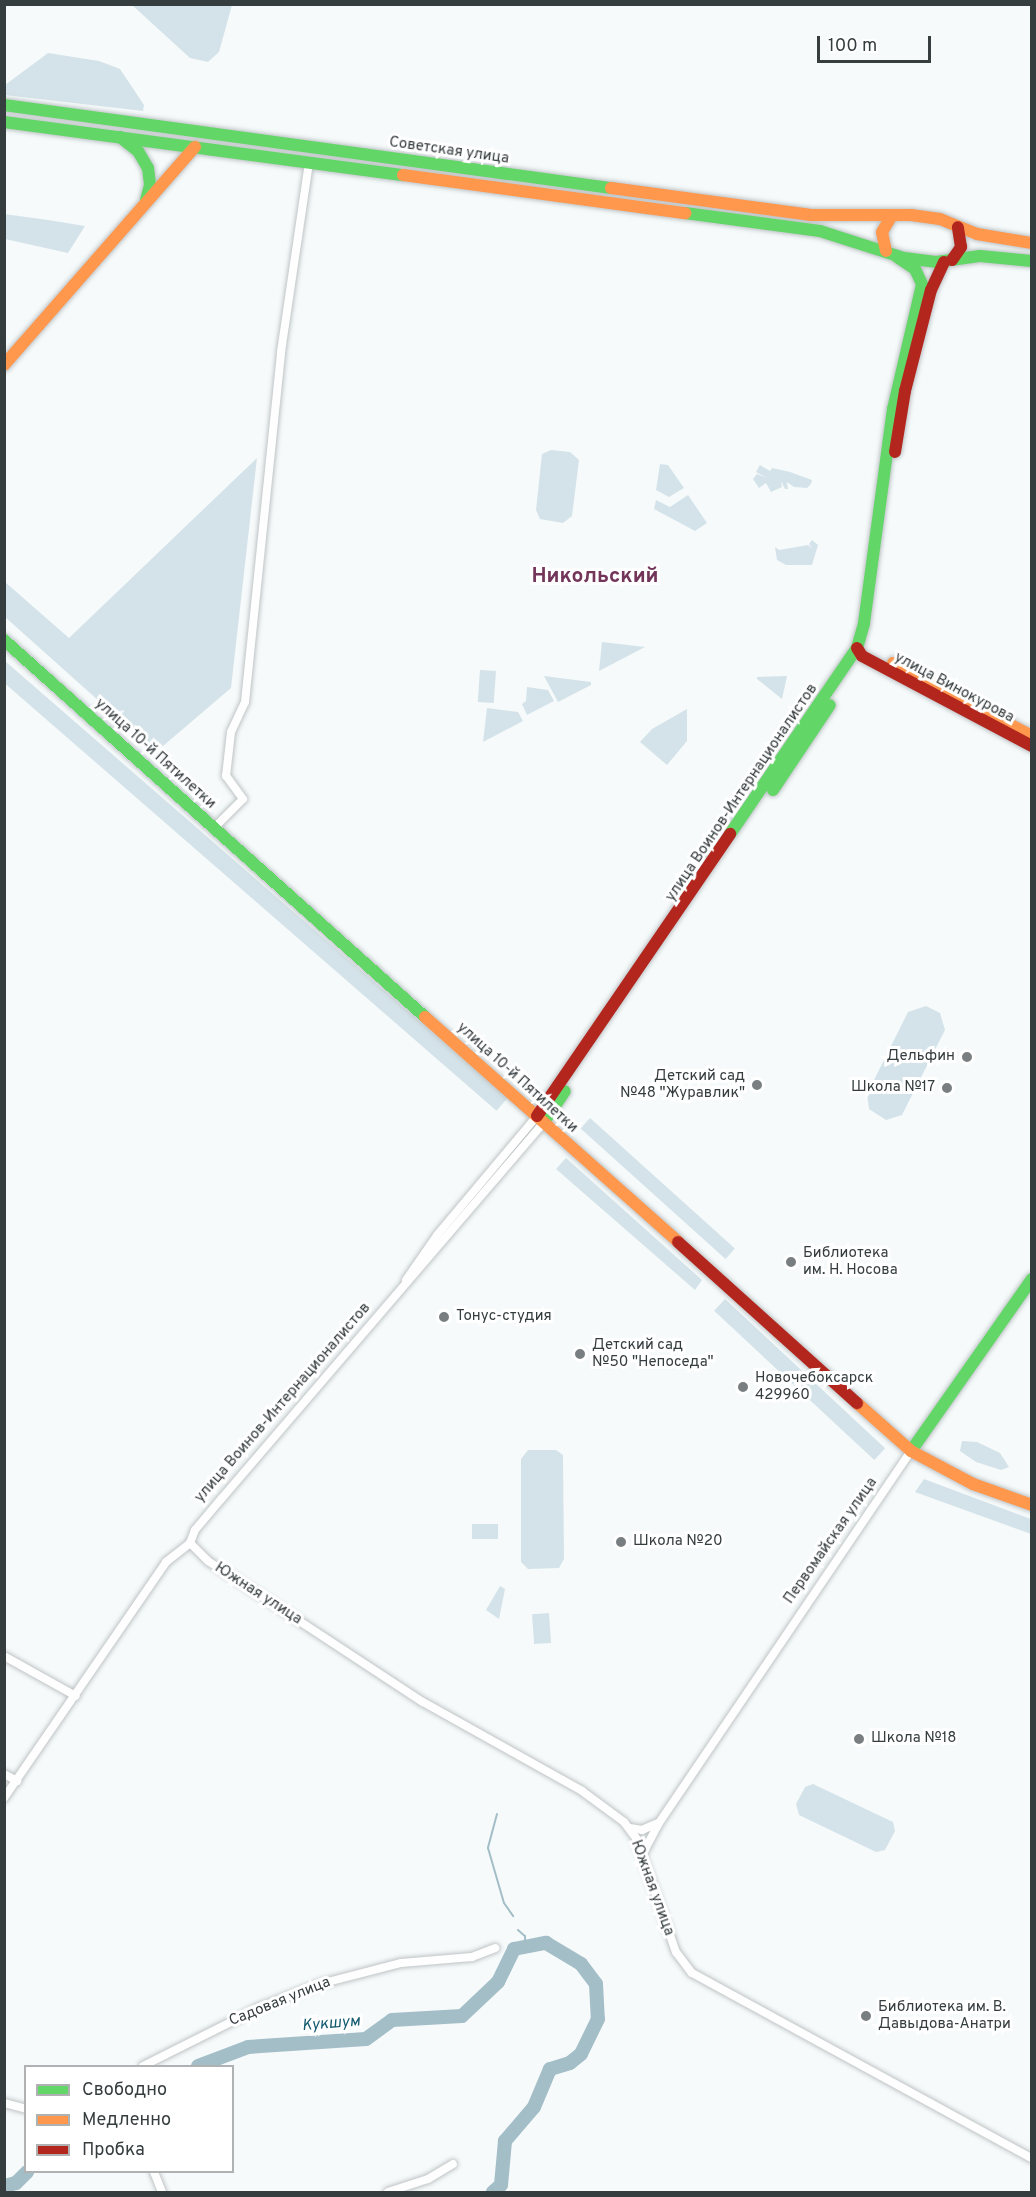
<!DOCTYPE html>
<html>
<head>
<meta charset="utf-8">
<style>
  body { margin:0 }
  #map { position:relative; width:1036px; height:2197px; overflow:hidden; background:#f6fafb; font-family:Overpass,sans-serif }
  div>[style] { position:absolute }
  .green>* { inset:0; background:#d4e3e9; transform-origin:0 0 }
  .stream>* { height:2px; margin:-1px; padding:0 1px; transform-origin:1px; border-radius:1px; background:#a3bec7 }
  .river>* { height:14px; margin:-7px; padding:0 7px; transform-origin:7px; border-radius:7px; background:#a3bec7 }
  .roads { filter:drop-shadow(0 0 2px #bfc4c6) drop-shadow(0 0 2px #bfc4c6) }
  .street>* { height:8px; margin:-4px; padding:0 4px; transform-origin:4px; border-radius:4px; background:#fefefe }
  .fast>* { height:12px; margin:-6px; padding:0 6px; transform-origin:6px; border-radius:6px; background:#63d668 }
  .slow>* { height:12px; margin:-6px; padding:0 6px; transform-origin:6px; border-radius:6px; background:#ff974d }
  .jam>* { height:12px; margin:-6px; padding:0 6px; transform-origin:6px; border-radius:6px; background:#b3261e }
  .dots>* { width:16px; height:16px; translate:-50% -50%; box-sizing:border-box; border:3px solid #fff; border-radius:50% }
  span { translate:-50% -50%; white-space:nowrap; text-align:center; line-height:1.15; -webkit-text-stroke:6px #fff; paint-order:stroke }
  .street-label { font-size:15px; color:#363d3f }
  .poi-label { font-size:15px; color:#363d3f }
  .right { translate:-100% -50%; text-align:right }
  .left { translate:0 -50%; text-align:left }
  .water-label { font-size:16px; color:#145b70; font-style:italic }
  .district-label { font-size:21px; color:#73355a; font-weight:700 }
  .frame { position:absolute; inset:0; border:6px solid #363d3f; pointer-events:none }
  .legend { position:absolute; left:24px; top:2065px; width:210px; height:108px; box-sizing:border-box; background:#fff; border:2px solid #afb1b2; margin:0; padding:8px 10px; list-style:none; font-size:18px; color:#363d3f }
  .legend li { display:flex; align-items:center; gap:12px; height:30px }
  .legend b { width:30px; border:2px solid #afb1b2 }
  .scale { position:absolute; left:817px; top:36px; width:114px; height:27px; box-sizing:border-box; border:3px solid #363d3f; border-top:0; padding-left:8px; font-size:18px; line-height:21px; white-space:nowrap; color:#363d3f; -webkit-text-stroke:4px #fff; paint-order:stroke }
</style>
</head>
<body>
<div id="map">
  <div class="green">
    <i style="clip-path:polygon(132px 5px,232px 5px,219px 52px,208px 62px,190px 58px)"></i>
    <i style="clip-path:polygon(48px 53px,99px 61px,120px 69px,144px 105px,143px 111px,5px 95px,5px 85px)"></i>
    <i style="clip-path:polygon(4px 214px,48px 220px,85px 226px,68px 253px,5px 239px)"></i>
    <i style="clip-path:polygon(551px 450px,570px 452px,579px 460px,572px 516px,563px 523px,540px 519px,536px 510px,542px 454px)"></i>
    <i style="clip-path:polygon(257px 458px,231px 688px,156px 752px,5px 617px,5px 582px,69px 638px)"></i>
    <i style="clip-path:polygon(660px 464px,668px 465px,684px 488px,669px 497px,656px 490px)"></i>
    <i style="clip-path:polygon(760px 465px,770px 471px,772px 468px,790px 472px,812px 480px,811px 484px,807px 488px,794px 487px,787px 482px,788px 489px,785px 489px,781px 481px,782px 487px,771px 492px,766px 483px,759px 488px,753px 479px,757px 474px,767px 478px,756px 472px)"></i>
    <i style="clip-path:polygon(688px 495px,707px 523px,695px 531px,654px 509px,656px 500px,670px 507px)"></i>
    <i style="clip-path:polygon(812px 540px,818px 545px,812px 565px,786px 565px,777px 560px,775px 547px,779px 550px,808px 545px,812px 548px,809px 544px)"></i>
    <i style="clip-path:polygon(602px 642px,645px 647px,599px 671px)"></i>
    <i style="left:5px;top:661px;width:666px;height:17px;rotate:41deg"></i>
    <i style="left:480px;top:670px;width:16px;height:32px;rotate:4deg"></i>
    <i style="clip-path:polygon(544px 676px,591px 682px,591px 685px,558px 702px)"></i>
    <i style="clip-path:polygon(787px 676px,782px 699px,757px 679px,757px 677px)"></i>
    <i style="clip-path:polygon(527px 687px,548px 690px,554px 701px,527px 715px,522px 704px,526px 701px)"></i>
    <i style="clip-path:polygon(487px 708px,518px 712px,523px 721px,483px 742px)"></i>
    <i style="clip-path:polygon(687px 709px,687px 741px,667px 765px,640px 742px,652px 729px)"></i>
    <i style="clip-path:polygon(926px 1006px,940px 1013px,945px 1030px,902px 1115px,886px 1120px,869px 1109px,867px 1094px,908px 1012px)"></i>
    <i style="left:590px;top:1118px;width:195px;height:14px;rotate:42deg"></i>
    <i style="clip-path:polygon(566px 1158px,702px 1280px,695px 1290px,556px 1169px)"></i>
    <i style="left:725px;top:1299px;width:219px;height:16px;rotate:43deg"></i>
    <i style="clip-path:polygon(962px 1441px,977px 1442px,1000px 1453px,1009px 1467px,1001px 1470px,976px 1462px,960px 1451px)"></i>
    <i style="clip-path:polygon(528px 1450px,556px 1450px,563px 1455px,564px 1559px,559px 1568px,528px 1569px,521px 1562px,521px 1459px)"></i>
    <i style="clip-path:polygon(924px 1479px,1031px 1519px,1031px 1534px,915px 1492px)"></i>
    <i style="left:498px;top:1524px;width:15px;height:26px;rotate:90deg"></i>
    <i style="clip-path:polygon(500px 1586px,505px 1589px,499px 1619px,486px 1610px)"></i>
    <i style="left:549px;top:1613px;width:30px;height:17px;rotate:86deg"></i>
    <i style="clip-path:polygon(813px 1784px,893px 1822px,895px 1831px,885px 1850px,876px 1852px,799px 1815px,796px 1804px,805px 1787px)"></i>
  </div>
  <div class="stream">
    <i style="left:497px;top:1814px;width:35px;rotate:105deg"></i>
    <i style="left:488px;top:1848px;width:57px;rotate:73.8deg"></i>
    <i style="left:504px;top:1903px;width:16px;rotate:55deg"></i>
    <i style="left:518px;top:1930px;width:9px;rotate:41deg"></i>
    <i style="left:525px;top:1936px;width:8px;rotate:90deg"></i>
  </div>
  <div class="river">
    <i style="left:198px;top:2066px;width:53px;rotate:-20.8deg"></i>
    <i style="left:248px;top:2047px;width:118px;rotate:-3.9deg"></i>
    <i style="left:366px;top:2039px;width:32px;rotate:-36deg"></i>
    <i style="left:392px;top:2020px;width:70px;rotate:-3.3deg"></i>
    <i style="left:462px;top:2016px;width:50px;rotate:-43.4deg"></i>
    <i style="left:498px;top:1982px;width:37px;rotate:-64deg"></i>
    <i style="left:514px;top:1949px;width:33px;rotate:-11deg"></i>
    <i style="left:546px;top:1943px;width:41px;rotate:31deg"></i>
    <i style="left:581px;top:1964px;width:25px;rotate:53deg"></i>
    <i style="left:596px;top:1984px;width:35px;rotate:87deg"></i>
    <i style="left:598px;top:2019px;width:39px;rotate:116deg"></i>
    <i style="left:581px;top:2054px;width:14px;rotate:141deg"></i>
    <i style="left:570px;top:2063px;width:21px;rotate:163deg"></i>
    <i style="left:550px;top:2069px;width:41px;rotate:112.8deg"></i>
    <i style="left:534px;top:2107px;width:45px;rotate:130.5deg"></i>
    <i style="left:505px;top:2141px;width:44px;rotate:95.2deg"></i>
    <i style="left:501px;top:2185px;width:11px;rotate:139deg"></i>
    <i style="left:4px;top:2186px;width:12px;rotate:-14deg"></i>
    <i style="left:16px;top:2183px;width:16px;rotate:-45deg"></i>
  </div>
  <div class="roads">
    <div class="street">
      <i style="left:214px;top:828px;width:41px;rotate:-45deg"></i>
      <i style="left:243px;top:799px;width:29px;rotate:-126deg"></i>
      <i style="left:226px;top:776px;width:44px;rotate:-83.5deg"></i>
      <i style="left:231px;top:732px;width:33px;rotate:-65deg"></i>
      <i style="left:245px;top:702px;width:352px;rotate:-84.1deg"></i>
      <i style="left:281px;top:352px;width:191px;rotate:-81.6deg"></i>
      <i style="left:406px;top:1280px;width:56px;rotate:-55.2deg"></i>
      <i style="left:438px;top:1234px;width:154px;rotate:-50deg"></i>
      <i style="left:190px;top:1543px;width:25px;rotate:45deg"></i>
      <i style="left:208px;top:1561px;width:257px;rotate:33.3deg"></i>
      <i style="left:423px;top:1702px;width:182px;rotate:29.2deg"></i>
      <i style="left:582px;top:1791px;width:52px;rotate:36.4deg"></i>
      <i style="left:624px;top:1822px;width:20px;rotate:53deg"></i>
      <i style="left:636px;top:1838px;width:121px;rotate:70.7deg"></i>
      <i style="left:676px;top:1952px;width:26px;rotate:53deg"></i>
      <i style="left:692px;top:1973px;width:387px;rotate:28.6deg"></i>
      <i style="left:190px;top:1543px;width:14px;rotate:-69deg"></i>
      <i style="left:195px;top:1530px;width:42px;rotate:-49.8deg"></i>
      <i style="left:222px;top:1498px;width:495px;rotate:-49.4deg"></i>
      <i style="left:4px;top:1656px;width:82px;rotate:29.1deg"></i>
      <i style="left:4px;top:1774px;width:15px;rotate:28deg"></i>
      <i style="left:4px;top:1798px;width:286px;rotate:-55.5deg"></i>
      <i style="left:166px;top:1562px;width:31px;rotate:-38deg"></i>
      <i style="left:630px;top:1828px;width:12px;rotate:9deg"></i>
      <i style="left:642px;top:1830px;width:17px;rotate:-24deg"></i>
      <i style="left:642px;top:1855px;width:36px;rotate:-62deg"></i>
      <i style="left:659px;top:1823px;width:449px;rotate:-55.9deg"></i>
      <i style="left:143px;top:2066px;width:132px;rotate:-26.6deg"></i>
      <i style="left:261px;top:2007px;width:63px;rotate:-21.3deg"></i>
      <i style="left:320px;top:1984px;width:84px;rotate:-14.5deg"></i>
      <i style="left:401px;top:1963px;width:71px;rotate:-4.8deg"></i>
      <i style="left:472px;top:1957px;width:25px;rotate:-21deg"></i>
      <i style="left:4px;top:2103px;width:23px;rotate:15deg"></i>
      <i style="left:154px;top:2172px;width:22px;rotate:68deg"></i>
      <i style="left:388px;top:2192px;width:42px;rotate:-18deg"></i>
      <i style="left:428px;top:2179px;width:29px;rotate:-31deg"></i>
    </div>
    <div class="fast">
      <i style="left:4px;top:105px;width:613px;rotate:7.79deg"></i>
      <i style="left:4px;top:122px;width:403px;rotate:7.6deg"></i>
      <i style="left:120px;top:137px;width:23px;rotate:38deg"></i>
      <i style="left:138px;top:151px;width:20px;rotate:60deg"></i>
      <i style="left:148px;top:168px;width:17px;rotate:83deg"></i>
      <i style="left:150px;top:185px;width:16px;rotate:105deg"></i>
      <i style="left:685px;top:213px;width:136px;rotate:7.6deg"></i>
      <i style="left:820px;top:231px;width:88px;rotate:17.8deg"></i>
      <i style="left:904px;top:258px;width:32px;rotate:7deg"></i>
      <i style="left:936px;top:262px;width:44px;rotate:-7.8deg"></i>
      <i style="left:980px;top:256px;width:52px;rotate:5.5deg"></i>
      <i style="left:4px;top:640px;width:565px;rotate:41.84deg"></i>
      <i style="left:773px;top:790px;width:102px;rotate:-56.2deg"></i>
      <i style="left:730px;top:834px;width:225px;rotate:-55.7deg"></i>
      <i style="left:857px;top:648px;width:26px;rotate:-74deg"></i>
      <i style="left:864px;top:623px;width:216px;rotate:-82.3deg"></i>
      <i style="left:893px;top:409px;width:128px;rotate:-76.9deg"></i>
      <i style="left:922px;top:284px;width:17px;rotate:-115deg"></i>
      <i style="left:915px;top:269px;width:22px;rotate:-146deg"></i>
      <i style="left:544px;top:1122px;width:37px;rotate:-56deg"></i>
      <i style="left:911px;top:1451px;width:210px;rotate:-54.9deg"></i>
    </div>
    <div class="slow">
      <i style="left:403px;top:175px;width:285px;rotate:7.7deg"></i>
      <i style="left:611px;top:188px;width:202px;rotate:7.7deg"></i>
      <i style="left:811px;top:215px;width:100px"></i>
      <i style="left:911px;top:215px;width:29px;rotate:8deg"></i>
      <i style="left:940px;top:219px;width:40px;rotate:22deg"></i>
      <i style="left:977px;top:234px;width:56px;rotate:9.3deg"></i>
      <i style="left:886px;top:251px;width:19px;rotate:-102deg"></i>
      <i style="left:882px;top:232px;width:17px;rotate:-59deg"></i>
      <i style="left:4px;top:365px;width:290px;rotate:-48.8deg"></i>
      <i style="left:893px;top:663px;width:157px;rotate:27.7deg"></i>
      <i style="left:425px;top:1017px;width:339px;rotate:41.6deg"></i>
      <i style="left:857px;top:1403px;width:72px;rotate:41.6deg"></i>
      <i style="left:911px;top:1451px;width:70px;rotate:28deg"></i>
      <i style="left:973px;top:1484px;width:63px;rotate:19.6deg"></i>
    </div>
    <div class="jam">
      <i style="left:952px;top:260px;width:16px;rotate:-55deg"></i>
      <i style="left:961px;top:247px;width:20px;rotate:-99deg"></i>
      <i style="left:895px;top:452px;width:62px;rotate:-80.7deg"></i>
      <i style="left:905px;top:391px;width:104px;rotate:-75.6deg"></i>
      <i style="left:931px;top:290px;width:31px;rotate:-65deg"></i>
      <i style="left:857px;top:648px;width:9px;rotate:58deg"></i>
      <i style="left:862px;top:656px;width:192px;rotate:27.9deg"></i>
      <i style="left:537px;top:1116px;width:342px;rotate:-55.6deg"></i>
      <i style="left:678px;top:1242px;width:241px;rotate:42deg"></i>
    </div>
  </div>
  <div class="dots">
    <i style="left:967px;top:1057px;background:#797f81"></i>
    <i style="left:757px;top:1085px;background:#797f81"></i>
    <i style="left:947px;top:1088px;background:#797f81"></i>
    <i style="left:791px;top:1262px;background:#797f81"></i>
    <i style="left:444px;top:1317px;background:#797f81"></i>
    <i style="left:580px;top:1354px;background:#797f81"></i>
    <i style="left:743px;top:1387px;background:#797f81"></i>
    <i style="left:621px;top:1542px;background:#797f81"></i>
    <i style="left:859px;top:1739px;background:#797f81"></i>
    <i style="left:866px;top:2016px;background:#797f81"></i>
  </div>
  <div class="street-label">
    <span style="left:449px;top:151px;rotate:8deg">Советская улица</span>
    <span style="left:954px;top:688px;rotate:28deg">улица Винокурова</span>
    <span style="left:155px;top:754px;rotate:42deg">улица 10-й Пятилетки</span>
    <span style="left:742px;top:793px;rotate:-56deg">улица Воинов-Интернационалистов</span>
    <span style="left:517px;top:1078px;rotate:42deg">улица 10-й Пятилетки</span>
    <span style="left:283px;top:1403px;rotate:-49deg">улица Воинов-Интернационалистов</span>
    <span style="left:831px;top:1541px;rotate:-55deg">Первомайская улица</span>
    <span style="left:258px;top:1594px;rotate:33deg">Южная улица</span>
    <span style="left:652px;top:1888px;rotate:70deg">Южная улица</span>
    <span style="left:280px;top:2002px;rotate:-22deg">Садовая улица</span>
  </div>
  <div class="poi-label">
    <span class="right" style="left:955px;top:1057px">Дельфин</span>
    <span class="right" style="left:745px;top:1085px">Детский сад<br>№48 "Журавлик"</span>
    <span class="right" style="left:935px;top:1088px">Школа №17</span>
    <span class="left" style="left:803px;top:1262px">Библиотека<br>им. Н. Носова</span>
    <span class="left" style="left:456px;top:1317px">Тонус-студия</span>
    <span class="left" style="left:592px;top:1354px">Детский сад<br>№50 "Непоседа"</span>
    <span class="left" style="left:755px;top:1387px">Новочебоксарск<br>429960</span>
    <span class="left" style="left:633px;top:1542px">Школа №20</span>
    <span class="left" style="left:871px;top:1739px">Школа №18</span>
    <span class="left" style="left:878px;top:2016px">Библиотека им. В.<br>Давыдова-Анатри</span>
  </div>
  <div class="water-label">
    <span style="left:331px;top:2024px;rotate:-5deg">Кукшум</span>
  </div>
  <div class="district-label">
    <span style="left:595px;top:577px">Никольский</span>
  </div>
  <div class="frame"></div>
  <ul class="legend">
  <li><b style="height:8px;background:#63d668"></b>Свободно</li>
  <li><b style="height:8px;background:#ff974d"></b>Медленно</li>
  <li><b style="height:8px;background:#b3261e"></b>Пробка</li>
  </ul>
  <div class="scale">100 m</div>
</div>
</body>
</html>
